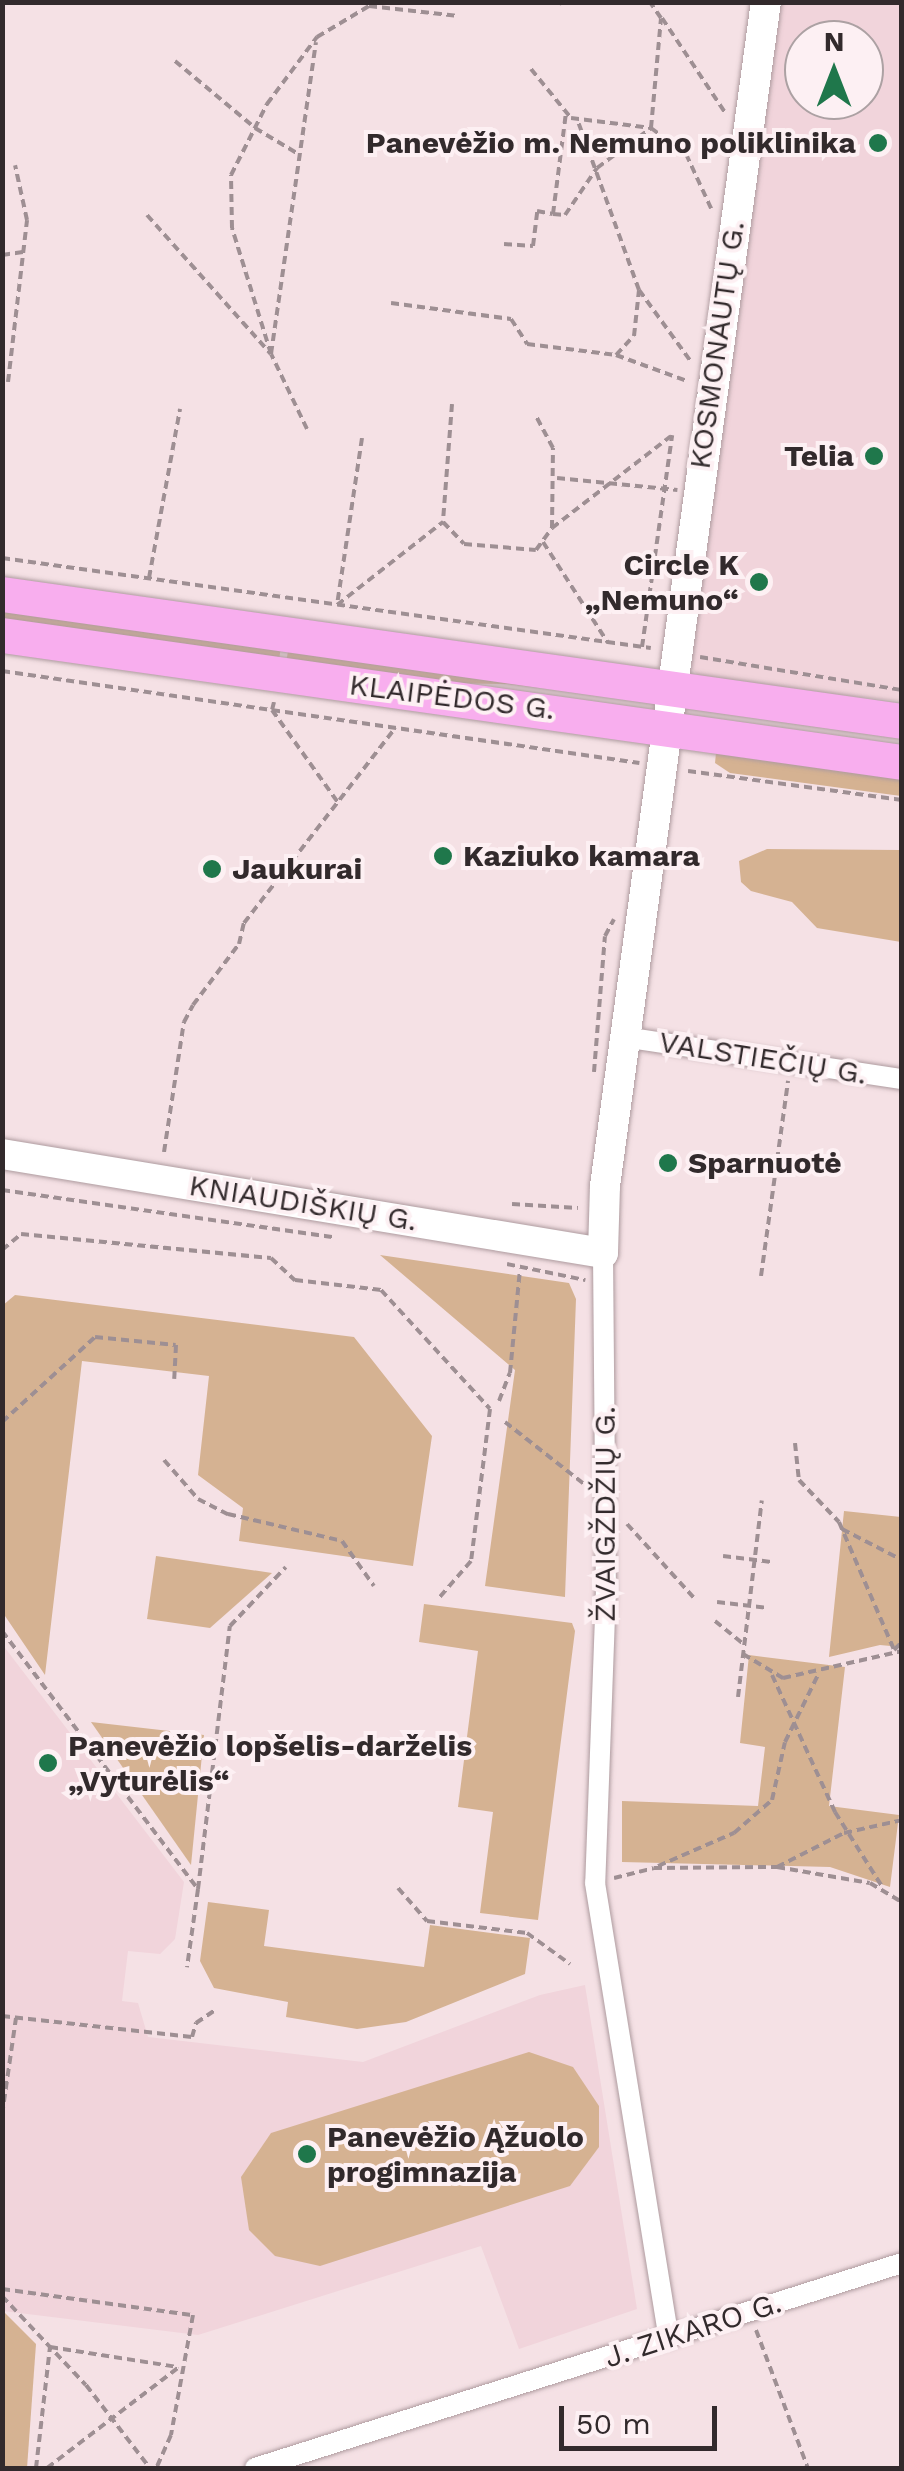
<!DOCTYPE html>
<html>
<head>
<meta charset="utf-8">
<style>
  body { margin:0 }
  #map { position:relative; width:904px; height:2471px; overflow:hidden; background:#f5e1e5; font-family:"Work Sans",sans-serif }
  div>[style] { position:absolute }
  .built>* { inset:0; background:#f1d4db }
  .green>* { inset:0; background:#d5b292; transform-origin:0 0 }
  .path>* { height:4px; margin-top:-2px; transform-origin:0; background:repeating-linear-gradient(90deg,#9e8f93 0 8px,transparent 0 13px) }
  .roads { filter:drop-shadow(0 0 2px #ae9b9f) drop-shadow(0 0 2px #ae9b9f) }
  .minor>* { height:20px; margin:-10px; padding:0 10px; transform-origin:10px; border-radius:10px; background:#fff }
  .secondary>* { height:30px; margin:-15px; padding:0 15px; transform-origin:15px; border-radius:15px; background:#fff }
  .trunk>* { height:35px; margin:-17.5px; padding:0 17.5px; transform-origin:17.5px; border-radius:17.5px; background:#f8aeee }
  .dots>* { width:28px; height:28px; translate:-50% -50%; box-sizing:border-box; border:5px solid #fdf0f3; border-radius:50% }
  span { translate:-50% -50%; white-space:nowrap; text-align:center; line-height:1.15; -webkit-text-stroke:8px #fdf0f3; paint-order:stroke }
  .poi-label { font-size:30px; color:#322a2c; font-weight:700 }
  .right { translate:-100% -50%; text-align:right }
  .left { translate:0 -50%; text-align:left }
  .street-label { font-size:30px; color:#322a2c }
  .frame { position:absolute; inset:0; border:5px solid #322a2c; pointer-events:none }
  .north { position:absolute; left:784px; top:20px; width:100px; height:100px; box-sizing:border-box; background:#fdf0f3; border:2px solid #aca1a3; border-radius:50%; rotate:0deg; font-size:28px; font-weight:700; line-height:40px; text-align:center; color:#322a2c }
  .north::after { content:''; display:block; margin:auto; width:35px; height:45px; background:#1f774b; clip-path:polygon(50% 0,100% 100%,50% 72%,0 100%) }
  .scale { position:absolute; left:559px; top:2406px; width:158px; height:45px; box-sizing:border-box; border:5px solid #322a2c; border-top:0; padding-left:12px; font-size:30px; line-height:35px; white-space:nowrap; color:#322a2c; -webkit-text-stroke:8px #fdf0f3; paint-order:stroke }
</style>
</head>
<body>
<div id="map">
  <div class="built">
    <i style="clip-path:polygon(evenodd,777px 3px,901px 3px,901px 701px,704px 682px,684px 660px,777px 3px,804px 40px,864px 40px,864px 100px,804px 100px,804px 40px)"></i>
    <i style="clip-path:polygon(2px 1644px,184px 1882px,175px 1939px,160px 1954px,128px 1951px,122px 2001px,138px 2003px,148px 2037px,363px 2062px,540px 1995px,585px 1985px,637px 2309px,519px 2349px,481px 2246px,198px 2335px,3px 2311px)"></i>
  </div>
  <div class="green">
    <i style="left:3px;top:605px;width:281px;height:18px;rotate:8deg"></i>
    <i style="clip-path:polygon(289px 645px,640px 700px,507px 684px,424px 683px,286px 663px)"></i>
    <i style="clip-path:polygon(716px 753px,901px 777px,901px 796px,730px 773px,715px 763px)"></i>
    <i style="clip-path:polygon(767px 849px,901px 850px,901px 942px,817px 928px,792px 902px,751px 891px,741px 882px,739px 861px)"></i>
    <i style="clip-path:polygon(380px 1255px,569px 1283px,576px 1299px,565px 1597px,485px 1586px,515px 1370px)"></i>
    <i style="clip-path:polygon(15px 1295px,354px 1337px,432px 1436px,413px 1566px,239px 1541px,243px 1508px,198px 1475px,209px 1376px,82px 1361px,45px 1675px,3px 1613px,2px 1306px)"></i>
    <i style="clip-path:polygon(844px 1511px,901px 1517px,901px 1647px,880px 1645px,829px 1657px)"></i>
    <i style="clip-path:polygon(156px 1556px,272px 1573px,210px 1628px,147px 1619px)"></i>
    <i style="clip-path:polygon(424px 1604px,572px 1623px,575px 1631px,538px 1920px,480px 1913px,493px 1812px,458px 1807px,478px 1651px,419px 1642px)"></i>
    <i style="clip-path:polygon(749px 1655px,845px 1667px,829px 1806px,899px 1815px,890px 1887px,830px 1867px,622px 1862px,622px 1801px,758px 1806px,765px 1747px,740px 1743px)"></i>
    <i style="clip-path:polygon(91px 1722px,204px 1735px,191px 1865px)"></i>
    <i style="clip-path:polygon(208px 1902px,269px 1910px,264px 1946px,424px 1967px,430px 1925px,530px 1938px,525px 1974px,406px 2022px,357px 2029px,286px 2017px,288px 2002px,214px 1988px,200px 1961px)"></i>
    <i style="clip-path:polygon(529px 2052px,573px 2067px,599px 2106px,599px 2147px,570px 2186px,320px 2266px,275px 2256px,249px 2230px,241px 2177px,271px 2133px)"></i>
    <i style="clip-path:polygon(3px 2311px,36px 2344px,27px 2468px,3px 2468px)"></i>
  </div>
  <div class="path">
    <i style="left:561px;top:2px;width:3px;rotate:72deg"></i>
    <i style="left:662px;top:18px;width:115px;rotate:56.3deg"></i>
    <i style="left:175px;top:61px;width:104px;rotate:39.9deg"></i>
    <i style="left:255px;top:128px;width:52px;rotate:31deg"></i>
    <i style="left:531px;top:69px;width:63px;rotate:50.8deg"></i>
    <i style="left:571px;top:118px;width:81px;rotate:7.1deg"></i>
    <i style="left:651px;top:128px;width:110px;rotate:-84.8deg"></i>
    <i style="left:661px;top:18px;width:19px;rotate:-125deg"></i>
    <i style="left:553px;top:214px;width:12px;rotate:5deg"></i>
    <i style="left:565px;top:215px;width:57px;rotate:-55.8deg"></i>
    <i style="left:597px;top:168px;width:67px;rotate:-36.5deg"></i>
    <i style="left:651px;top:128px;width:44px;rotate:36.6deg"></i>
    <i style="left:686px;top:154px;width:60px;rotate:65.2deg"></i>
    <i style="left:147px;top:215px;width:186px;rotate:48.3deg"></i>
    <i style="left:271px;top:354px;width:132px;rotate:-107.2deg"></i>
    <i style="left:232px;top:228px;width:53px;rotate:-91.1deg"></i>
    <i style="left:231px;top:175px;width:80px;rotate:-63.1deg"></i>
    <i style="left:267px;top:104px;width:84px;rotate:-53.3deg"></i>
    <i style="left:317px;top:37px;width:61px;rotate:-30.8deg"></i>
    <i style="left:369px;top:6px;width:90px;rotate:6.4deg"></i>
    <i style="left:504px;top:244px;width:29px;rotate:4deg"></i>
    <i style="left:533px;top:246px;width:35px;rotate:-83deg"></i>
    <i style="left:537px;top:211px;width:16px;rotate:11deg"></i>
    <i style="left:553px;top:214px;width:102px;rotate:-82.7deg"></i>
    <i style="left:2px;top:255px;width:21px;rotate:-8deg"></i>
    <i style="left:639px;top:290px;width:90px;rotate:54deg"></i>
    <i style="left:391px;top:303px;width:121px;rotate:7.6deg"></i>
    <i style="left:511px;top:319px;width:30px;rotate:57deg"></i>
    <i style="left:527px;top:344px;width:90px;rotate:7deg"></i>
    <i style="left:616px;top:355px;width:26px;rotate:-47deg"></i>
    <i style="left:634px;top:336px;width:46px;rotate:-83.8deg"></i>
    <i style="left:639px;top:290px;width:182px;rotate:-109.9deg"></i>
    <i style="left:616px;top:355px;width:76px;rotate:20.1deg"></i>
    <i style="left:8px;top:382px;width:163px;rotate:-83.3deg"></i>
    <i style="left:27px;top:220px;width:56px;rotate:-102.3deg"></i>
    <i style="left:452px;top:404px;width:118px;rotate:94.4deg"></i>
    <i style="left:443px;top:522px;width:30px;rotate:46deg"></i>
    <i style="left:464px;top:544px;width:72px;rotate:4.8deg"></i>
    <i style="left:536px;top:550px;width:27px;rotate:-54deg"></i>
    <i style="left:552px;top:528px;width:80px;rotate:-89.3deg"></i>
    <i style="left:553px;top:448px;width:36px;rotate:-118deg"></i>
    <i style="left:307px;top:429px;width:83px;rotate:-115.6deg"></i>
    <i style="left:271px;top:354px;width:315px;rotate:-81.8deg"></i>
    <i style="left:362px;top:438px;width:169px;rotate:98.5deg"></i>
    <i style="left:337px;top:605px;width:135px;rotate:-38.1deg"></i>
    <i style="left:557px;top:478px;width:121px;rotate:5.7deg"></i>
    <i style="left:552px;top:528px;width:150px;rotate:-37.7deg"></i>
    <i style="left:543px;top:542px;width:120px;rotate:57.2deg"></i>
    <i style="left:2px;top:558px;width:655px;rotate:7.9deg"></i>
    <i style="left:149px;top:578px;width:172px;rotate:-79.6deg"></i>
    <i style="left:642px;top:647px;width:214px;rotate:-81.9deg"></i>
    <i style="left:700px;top:657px;width:205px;rotate:9.3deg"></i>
    <i style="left:2px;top:671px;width:644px;rotate:8.22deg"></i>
    <i style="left:274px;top:702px;width:8px;rotate:104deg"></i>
    <i style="left:272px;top:710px;width:115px;rotate:54.5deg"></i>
    <i style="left:688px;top:771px;width:216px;rotate:7.7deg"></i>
    <i style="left:594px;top:1072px;width:136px;rotate:-85.4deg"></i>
    <i style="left:605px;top:936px;width:19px;rotate:-62deg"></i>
    <i style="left:164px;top:1152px;width:132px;rotate:-81.3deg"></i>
    <i style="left:184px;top:1022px;width:19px;rotate:-62deg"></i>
    <i style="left:193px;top:1005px;width:76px;rotate:-53deg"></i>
    <i style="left:239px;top:944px;width:22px;rotate:-77deg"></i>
    <i style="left:244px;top:923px;width:247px;rotate:-52.2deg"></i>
    <i style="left:2px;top:1190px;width:335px;rotate:8.1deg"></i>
    <i style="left:512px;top:1204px;width:66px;rotate:3.5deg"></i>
    <i style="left:2px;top:1250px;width:25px;rotate:-40deg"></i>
    <i style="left:21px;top:1234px;width:251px;rotate:5.5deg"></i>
    <i style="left:271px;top:1258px;width:33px;rotate:43deg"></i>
    <i style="left:295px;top:1280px;width:87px;rotate:6.6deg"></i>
    <i style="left:381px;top:1290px;width:161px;rotate:47.5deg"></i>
    <i style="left:490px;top:1409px;width:153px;rotate:97.1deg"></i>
    <i style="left:471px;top:1561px;width:49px;rotate:130.9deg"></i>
    <i style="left:507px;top:1264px;width:80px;rotate:11.6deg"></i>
    <i style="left:761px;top:1276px;width:197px;rotate:-82.1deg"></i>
    <i style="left:499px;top:1401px;width:30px;rotate:-69deg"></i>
    <i style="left:510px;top:1373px;width:103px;rotate:-84.5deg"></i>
    <i style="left:2px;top:1422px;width:126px;rotate:-42.4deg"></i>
    <i style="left:95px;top:1337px;width:81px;rotate:5.6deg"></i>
    <i style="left:176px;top:1345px;width:34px;rotate:93deg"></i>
    <i style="left:505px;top:1422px;width:100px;rotate:38.1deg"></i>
    <i style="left:795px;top:1443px;width:37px;rotate:84deg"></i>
    <i style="left:799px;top:1480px;width:58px;rotate:46.4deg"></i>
    <i style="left:839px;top:1522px;width:139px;rotate:66.7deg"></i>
    <i style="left:894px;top:1650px;width:11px;rotate:-45deg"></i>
    <i style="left:164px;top:1460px;width:52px;rotate:48.9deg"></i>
    <i style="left:198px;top:1499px;width:34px;rotate:27deg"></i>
    <i style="left:228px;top:1514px;width:117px;rotate:13.3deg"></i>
    <i style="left:342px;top:1541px;width:55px;rotate:54.6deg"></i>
    <i style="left:627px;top:1524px;width:100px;rotate:47.8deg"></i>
    <i style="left:842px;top:1529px;width:68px;rotate:27.3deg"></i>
    <i style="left:723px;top:1556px;width:48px;rotate:7.1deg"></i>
    <i style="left:717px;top:1602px;width:50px;rotate:6.8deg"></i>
    <i style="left:715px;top:1621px;width:35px;rotate:39deg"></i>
    <i style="left:2px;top:1631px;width:324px;rotate:52.8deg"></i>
    <i style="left:198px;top:1889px;width:79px;rotate:98deg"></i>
    <i style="left:743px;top:1654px;width:47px;rotate:31deg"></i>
    <i style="left:783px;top:1678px;width:122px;rotate:-12.8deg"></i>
    <i style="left:772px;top:1675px;width:151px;rotate:65.3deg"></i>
    <i style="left:835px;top:1812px;width:90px;rotate:57.7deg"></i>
    <i style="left:738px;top:1697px;width:198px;rotate:-83.1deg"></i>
    <i style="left:658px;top:1866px;width:83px;rotate:-23.5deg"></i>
    <i style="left:734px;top:1833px;width:50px;rotate:-41deg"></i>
    <i style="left:772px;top:1800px;width:59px;rotate:-77.4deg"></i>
    <i style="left:785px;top:1742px;width:77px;rotate:-63.8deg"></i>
    <i style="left:777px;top:1867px;width:75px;rotate:-26.9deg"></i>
    <i style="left:844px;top:1833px;width:59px;rotate:-12.6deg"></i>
    <i style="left:614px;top:1878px;width:41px;rotate:-14deg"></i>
    <i style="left:654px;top:1868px;width:123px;rotate:-0.5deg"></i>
    <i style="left:777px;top:1867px;width:94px;rotate:9.8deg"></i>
    <i style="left:870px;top:1883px;width:37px;rotate:31deg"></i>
    <i style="left:398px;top:1888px;width:44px;rotate:48.7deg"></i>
    <i style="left:427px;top:1921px;width:101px;rotate:6.8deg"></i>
    <i style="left:527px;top:1933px;width:53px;rotate:35.8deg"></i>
    <i style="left:198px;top:1889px;width:265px;rotate:-83.1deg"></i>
    <i style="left:230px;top:1626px;width:81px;rotate:-46.5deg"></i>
    <i style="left:2px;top:2016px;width:191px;rotate:6.3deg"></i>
    <i style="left:192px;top:2037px;width:15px;rotate:-74deg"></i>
    <i style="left:196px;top:2023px;width:25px;rotate:-34deg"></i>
    <i style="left:2px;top:2115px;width:98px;rotate:-81.8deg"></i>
    <i style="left:2px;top:2144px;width:31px;rotate:90deg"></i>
    <i style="left:2px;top:2289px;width:193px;rotate:7.8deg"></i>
    <i style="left:193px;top:2315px;width:122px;rotate:100.4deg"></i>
    <i style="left:171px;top:2435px;width:36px;rotate:114deg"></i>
    <i style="left:2px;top:2296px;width:122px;rotate:46.7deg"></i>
    <i style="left:86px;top:2385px;width:105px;rotate:52.4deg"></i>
    <i style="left:756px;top:2330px;width:147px;rotate:69.4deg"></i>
    <i style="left:50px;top:2347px;width:130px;rotate:8.9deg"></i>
    <i style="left:36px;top:2468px;width:122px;rotate:-83.4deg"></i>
    <i style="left:47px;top:2468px;width:166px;rotate:-37.4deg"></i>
  </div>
  <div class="roads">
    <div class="minor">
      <i style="left:624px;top:1037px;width:281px;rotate:8.6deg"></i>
      <i style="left:603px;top:1253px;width:336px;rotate:89.5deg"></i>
      <i style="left:606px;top:1589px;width:294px;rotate:92.1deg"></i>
      <i style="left:595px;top:1883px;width:461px;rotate:80.8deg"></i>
      <i style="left:255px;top:2468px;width:679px;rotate:-17.58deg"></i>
    </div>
    <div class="secondary">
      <i style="left:2px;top:1154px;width:609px;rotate:9.35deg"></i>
      <i style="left:603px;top:1253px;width:67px;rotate:-88.3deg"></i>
      <i style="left:605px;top:1186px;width:1195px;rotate:-82.26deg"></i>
    </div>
    <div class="trunk">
      <i style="left:2px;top:594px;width:909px;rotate:8.03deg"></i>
      <i style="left:2px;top:635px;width:909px;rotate:8.03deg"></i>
    </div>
  </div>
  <div class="dots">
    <i style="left:878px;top:143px;background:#1f774b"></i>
    <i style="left:874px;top:456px;background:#1f774b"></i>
    <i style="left:759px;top:582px;background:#1f774b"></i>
    <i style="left:443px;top:856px;background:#1f774b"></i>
    <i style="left:212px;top:869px;background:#1f774b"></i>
    <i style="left:668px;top:1163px;background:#1f774b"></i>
    <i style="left:48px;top:1763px;background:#1f774b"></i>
    <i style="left:307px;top:2154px;background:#1f774b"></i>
  </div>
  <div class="poi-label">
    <span class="right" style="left:856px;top:143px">Panevėžio m. Nemuno poliklinika</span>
    <span class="right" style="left:854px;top:456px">Telia</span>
    <span class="right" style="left:739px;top:582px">Circle K<br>„Nemuno“</span>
    <span class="left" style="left:463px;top:856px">Kaziuko kamara</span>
    <span class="left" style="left:232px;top:869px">Jaukurai</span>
    <span class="left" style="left:688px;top:1163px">Sparnuotė</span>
    <span class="left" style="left:68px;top:1763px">Panevėžio lopšelis-darželis<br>„Vyturėlis“</span>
    <span class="left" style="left:327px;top:2154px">Panevėžio Ąžuolo<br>progimnazija</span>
  </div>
  <div class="street-label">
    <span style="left:717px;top:345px;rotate:-82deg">KOSMONAUTŲ G.</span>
    <span style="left:452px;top:697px;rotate:7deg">KLAIPĖDOS G.</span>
    <span style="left:763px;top:1058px;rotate:9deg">VALSTIEČIŲ G.</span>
    <span style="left:303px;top:1203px;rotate:9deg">KNIAUDIŠKIŲ G.</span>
    <span style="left:605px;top:1514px;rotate:-90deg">ŽVAIGŽDŽIŲ G.</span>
    <span style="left:693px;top:2330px;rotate:-18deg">J. ZIKARO G.</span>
  </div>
  <div class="frame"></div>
  <div class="north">N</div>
  <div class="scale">50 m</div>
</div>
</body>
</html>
